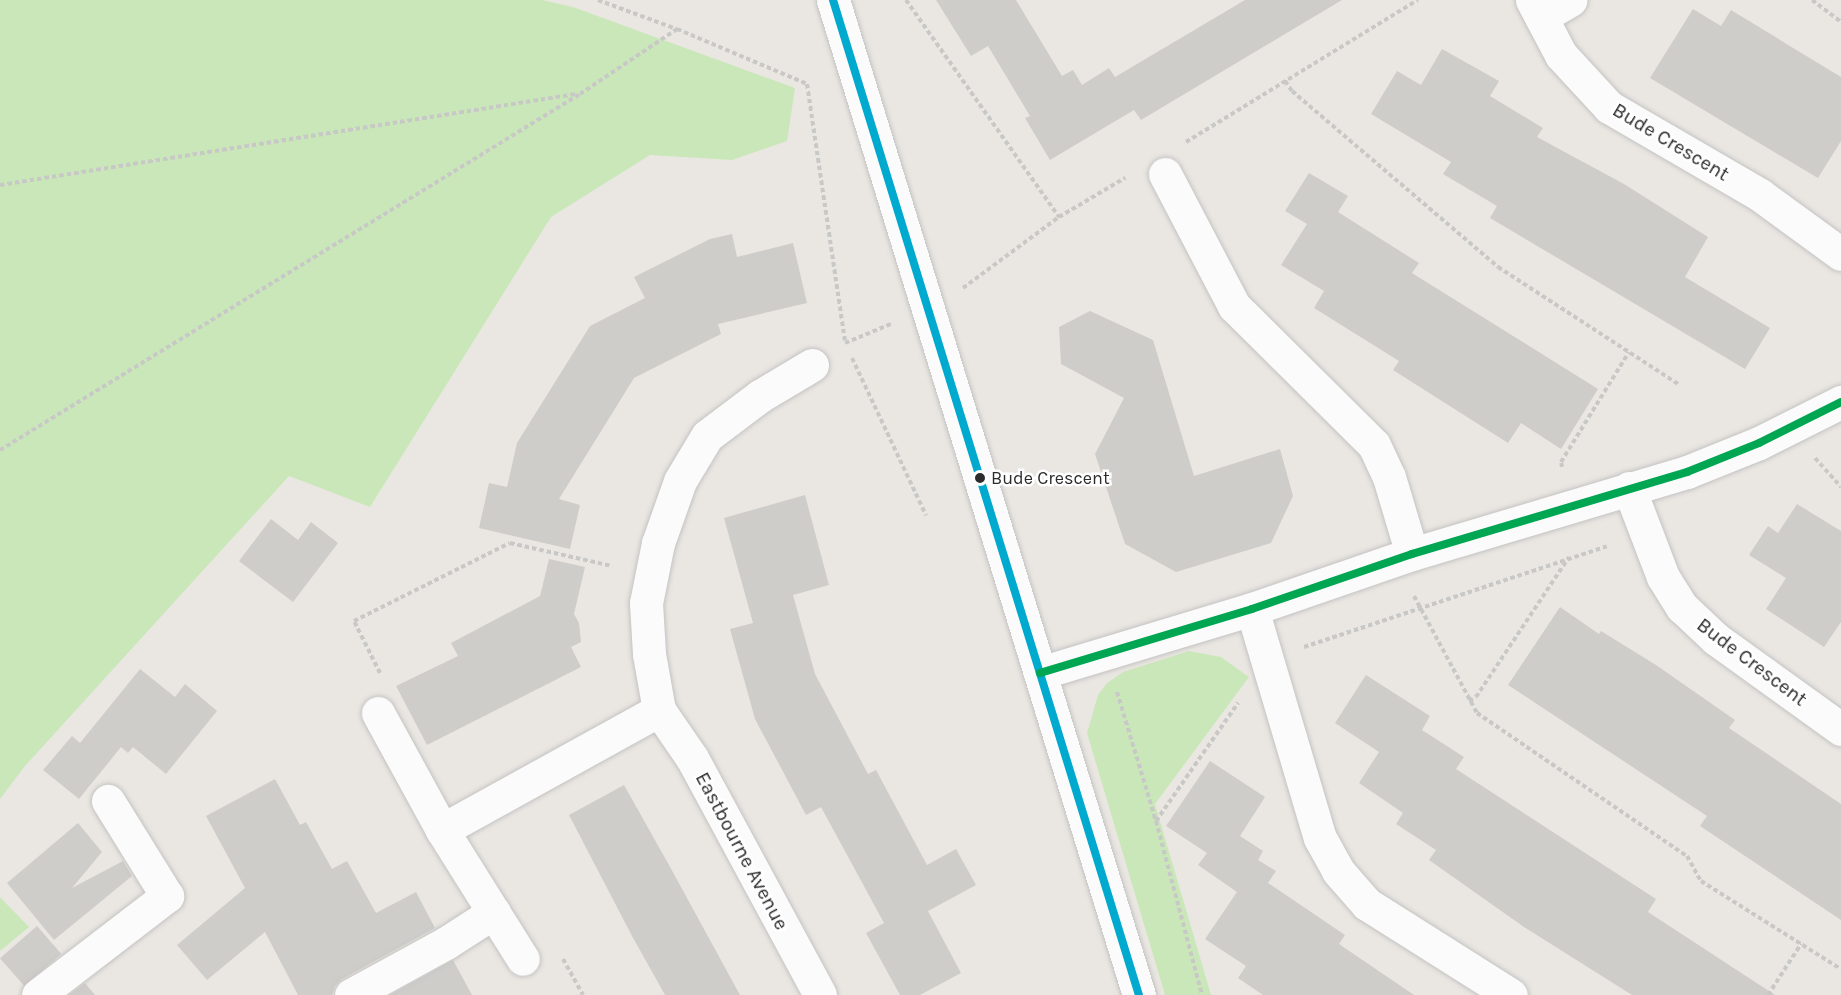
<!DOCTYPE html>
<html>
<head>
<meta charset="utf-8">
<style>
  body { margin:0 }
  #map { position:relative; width:1841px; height:995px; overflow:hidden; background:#eae7e2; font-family:Karla,sans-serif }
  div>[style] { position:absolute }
  .green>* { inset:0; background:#cae7ba }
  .building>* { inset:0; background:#cfcdc9; transform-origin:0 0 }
  .path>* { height:4px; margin-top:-2px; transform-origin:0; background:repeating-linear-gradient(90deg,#c8c8c7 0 4.5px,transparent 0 7.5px) }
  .roads { filter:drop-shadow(0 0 2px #c4c3c3) drop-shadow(0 0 2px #c4c3c3) }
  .minor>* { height:33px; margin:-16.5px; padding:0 16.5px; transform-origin:16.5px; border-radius:16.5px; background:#fcfbfb }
  .bus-1>* { height:8px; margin:-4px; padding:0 4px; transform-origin:4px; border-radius:4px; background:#00a9ce }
  .bus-2>* { height:8px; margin:-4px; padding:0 4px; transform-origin:4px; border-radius:4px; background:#00a651 }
  .dots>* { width:16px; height:16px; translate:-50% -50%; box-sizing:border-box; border:3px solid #fff; border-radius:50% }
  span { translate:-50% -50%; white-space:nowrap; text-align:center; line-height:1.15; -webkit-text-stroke:5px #fff; paint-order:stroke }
  .bus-label { font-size:18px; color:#2c2c2c }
  .left { translate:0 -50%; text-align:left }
  .street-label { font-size:20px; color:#2c2c2c }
</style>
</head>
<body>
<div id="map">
  <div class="green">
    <i style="clip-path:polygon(0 0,542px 0,573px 7px,795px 88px,787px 141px,732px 160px,650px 155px,551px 217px,370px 507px,289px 476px,25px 766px,0 799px)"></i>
    <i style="clip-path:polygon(1189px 651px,1221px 657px,1249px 677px,1155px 804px,1211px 995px,1165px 995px,1087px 733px,1098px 695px,1107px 683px,1123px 672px)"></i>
    <i style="clip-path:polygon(0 897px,29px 927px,0 951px)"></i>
  </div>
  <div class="building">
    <i style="clip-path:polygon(936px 0,1016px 0,1062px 76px,1073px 70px,1082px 85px,1109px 68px,1115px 77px,1245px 0,1342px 0,1141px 120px,1134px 110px,1050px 160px,1025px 118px,1030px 116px,988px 46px,971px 56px)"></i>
    <i style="clip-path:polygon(1693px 9px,1721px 26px,1731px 10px,1841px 77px,1841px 141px,1818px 178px,1650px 78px)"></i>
    <i style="clip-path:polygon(1442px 49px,1499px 81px,1490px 96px,1543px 128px,1537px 137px,1624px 184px,1708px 237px,1685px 277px,1770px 328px,1745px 369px,1490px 218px,1497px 206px,1443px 174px,1451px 162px,1371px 114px,1397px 71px,1421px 85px)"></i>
    <i style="clip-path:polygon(1309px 173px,1348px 196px,1338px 212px,1419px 263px,1412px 273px,1598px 389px,1561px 449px,1521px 423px,1508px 443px,1393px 370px,1399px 361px,1314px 308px,1324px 291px,1281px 265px,1307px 224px,1285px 211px)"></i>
    <i style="clip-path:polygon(732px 234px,737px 257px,793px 243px,807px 303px,718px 324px,721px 334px,634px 378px,559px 499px,580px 505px,570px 549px,479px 528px,489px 483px,507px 487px,517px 443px,590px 326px,645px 298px,634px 277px,710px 239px)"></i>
    <i style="clip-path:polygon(1090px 311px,1153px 340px,1194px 476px,1280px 449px,1293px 496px,1271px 543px,1176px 572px,1125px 544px,1095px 454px,1124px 398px,1061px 364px,1059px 327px)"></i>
    <i style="clip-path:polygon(805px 495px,829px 585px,793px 595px,815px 674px,868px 774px,876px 770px,927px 865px,956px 849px,976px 885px,928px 911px,961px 973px,920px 995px,900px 995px,866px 933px,884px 923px,821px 807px,806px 815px,755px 719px,730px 629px,753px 623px,724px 518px)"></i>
    <i style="clip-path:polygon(1797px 504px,1841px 531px,1841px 622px,1824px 647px,1766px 609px,1786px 578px,1749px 555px,1768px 526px,1778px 533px)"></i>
    <i style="clip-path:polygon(271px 519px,298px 540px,311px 522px,338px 543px,293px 602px,239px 561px)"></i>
    <i style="clip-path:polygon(549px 559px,585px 567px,574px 614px,579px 623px,581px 642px,571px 647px,581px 667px,427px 745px,396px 686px,458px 656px,451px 643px,540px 596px)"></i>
    <i style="clip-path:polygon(1560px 607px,1599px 634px,1601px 631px,1656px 665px,1735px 720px,1729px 728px,1841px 804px,1841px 920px,1700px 826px,1707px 816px,1508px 685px)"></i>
    <i style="clip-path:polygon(140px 669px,175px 697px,185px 684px,217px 711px,166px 774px,133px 747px,128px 753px,121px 747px,79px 799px,43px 770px,72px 736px,80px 743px)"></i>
    <i style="clip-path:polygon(1366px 675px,1430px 716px,1422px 730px,1464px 757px,1456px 769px,1656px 899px,1648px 912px,1775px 995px,1632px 995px,1524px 927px,1429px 860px,1436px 850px,1396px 824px,1403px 813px,1359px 783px,1379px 752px,1335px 723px)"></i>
    <i style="clip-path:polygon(1210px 761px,1265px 797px,1240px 836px,1263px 851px,1258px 860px,1276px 871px,1268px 883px,1345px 935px,1339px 944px,1414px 995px,1263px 995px,1238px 978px,1246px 966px,1205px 939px,1237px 892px,1198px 865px,1207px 853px,1166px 826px)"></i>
    <i style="clip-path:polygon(275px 779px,300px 825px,306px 822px,332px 869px,347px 861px,376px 913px,416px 892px,435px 928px,342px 979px,335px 986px,332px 995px,298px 995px,265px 932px,207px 980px,177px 945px,245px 888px,206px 816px)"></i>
    <i style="clip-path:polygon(624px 785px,669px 865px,740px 995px,665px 995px,632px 936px,569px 815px)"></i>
    <i style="clip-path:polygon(78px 823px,102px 852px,72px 888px,123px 861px,132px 876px,54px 940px,7px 883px)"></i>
    <i style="left:37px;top:926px;width:37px;height:49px;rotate:49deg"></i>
    <i style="clip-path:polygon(453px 960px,472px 995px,390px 995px)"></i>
    <i style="clip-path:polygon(85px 983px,95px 995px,69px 995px)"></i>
  </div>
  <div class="path">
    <i style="left:598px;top:0;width:84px;rotate:20.2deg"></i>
    <i style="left:677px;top:29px;width:141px;rotate:22.9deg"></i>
    <i style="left:807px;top:84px;width:259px;rotate:81.6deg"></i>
    <i style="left:906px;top:0;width:266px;rotate:54.8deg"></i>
    <i style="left:1812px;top:0;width:36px;rotate:37deg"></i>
    <i style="left:1285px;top:81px;width:12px;rotate:55deg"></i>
    <i style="left:1292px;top:91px;width:271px;rotate:40.5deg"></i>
    <i style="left:1498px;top:267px;width:215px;rotate:33deg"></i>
    <i style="left:1186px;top:142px;width:272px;rotate:-31.5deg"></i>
    <i style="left:0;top:185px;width:583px;rotate:-8.98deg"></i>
    <i style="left:963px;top:288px;width:119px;rotate:-36.5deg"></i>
    <i style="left:1059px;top:217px;width:77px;rotate:-30.6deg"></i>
    <i style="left:845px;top:343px;width:50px;rotate:-22.4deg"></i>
    <i style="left:852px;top:358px;width:174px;rotate:64.8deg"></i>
    <i style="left:0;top:450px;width:681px;rotate:-31.54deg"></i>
    <i style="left:580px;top:94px;width:117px;rotate:-33.8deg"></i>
    <i style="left:1815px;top:458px;width:39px;rotate:48deg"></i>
    <i style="left:1562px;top:467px;width:5px;rotate:-101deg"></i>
    <i style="left:1561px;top:462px;width:129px;rotate:-58.3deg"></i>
    <i style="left:1414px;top:596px;width:133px;rotate:61.7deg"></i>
    <i style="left:1477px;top:713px;width:254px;rotate:34.3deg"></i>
    <i style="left:1687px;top:856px;width:29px;rotate:61deg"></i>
    <i style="left:1701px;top:881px;width:165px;rotate:32.2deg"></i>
    <i style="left:1304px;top:647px;width:319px;rotate:-18.4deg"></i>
    <i style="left:380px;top:673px;width:58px;rotate:-116.6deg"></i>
    <i style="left:354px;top:621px;width:174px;rotate:-26.6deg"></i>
    <i style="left:510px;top:543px;width:105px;rotate:12.7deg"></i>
    <i style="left:1117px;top:692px;width:135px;rotate:73.2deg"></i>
    <i style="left:1156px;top:821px;width:180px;rotate:75.2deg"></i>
    <i style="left:1469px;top:701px;width:8px;rotate:-30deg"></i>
    <i style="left:1476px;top:697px;width:168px;rotate:-56.4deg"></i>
    <i style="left:1156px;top:821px;width:144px;rotate:-55.2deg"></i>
    <i style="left:563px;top:959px;width:41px;rotate:60.9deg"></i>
    <i style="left:1768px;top:995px;width:61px;rotate:-57.1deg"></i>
  </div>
  <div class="roads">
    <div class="minor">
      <i style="left:833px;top:0;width:1041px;rotate:72.91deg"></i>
      <i style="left:1532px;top:0;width:62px;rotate:62.2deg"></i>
      <i style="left:1561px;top:55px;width:71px;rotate:47.3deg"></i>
      <i style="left:1609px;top:107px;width:175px;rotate:30.2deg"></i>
      <i style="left:1760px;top:195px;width:100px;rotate:36.1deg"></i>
      <i style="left:1541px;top:17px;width:34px;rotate:-30deg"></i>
      <i style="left:1165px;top:174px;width:149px;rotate:62.4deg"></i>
      <i style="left:1234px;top:306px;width:197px;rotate:44.8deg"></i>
      <i style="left:1374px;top:445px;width:35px;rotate:65deg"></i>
      <i style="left:1389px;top:477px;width:80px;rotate:73.4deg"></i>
      <i style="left:812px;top:365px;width:61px;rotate:149.2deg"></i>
      <i style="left:760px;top:396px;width:66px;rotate:143deg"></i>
      <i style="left:707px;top:436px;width:52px;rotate:121deg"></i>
      <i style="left:680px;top:481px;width:66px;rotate:109.5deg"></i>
      <i style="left:658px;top:543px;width:61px;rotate:101.3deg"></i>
      <i style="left:646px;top:603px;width:51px;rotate:86.6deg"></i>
      <i style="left:649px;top:654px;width:57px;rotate:79.9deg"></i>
      <i style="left:659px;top:710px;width:58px;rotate:55.5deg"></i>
      <i style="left:692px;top:758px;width:269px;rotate:61.6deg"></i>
      <i style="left:1629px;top:488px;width:95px;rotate:69.1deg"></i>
      <i style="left:1663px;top:577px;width:36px;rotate:58deg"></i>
      <i style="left:1682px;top:607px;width:47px;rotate:43.3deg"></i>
      <i style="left:1716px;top:639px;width:154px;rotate:35.8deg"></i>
      <i style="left:1252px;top:609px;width:239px;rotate:73.5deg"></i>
      <i style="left:1320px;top:838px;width:38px;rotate:61deg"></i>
      <i style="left:1338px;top:871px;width:44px;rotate:48.7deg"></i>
      <i style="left:1367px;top:904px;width:170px;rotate:32.3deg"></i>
      <i style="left:1040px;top:673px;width:221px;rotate:-16.8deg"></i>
      <i style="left:1252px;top:609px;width:169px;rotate:-19deg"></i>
      <i style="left:1412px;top:554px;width:287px;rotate:-16.6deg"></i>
      <i style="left:1687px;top:472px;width:78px;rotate:-21.9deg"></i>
      <i style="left:1759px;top:443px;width:92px;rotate:-26.6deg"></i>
      <i style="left:378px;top:713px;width:133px;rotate:61.3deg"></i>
      <i style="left:442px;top:830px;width:152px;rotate:57.9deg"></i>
      <i style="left:442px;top:830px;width:248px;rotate:-28.9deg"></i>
      <i style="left:38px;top:995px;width:163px;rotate:-37.5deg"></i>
      <i style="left:167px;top:896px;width:112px;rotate:-121.8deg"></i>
      <i style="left:351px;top:995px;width:108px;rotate:-28.7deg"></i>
      <i style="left:446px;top:943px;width:57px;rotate:-32.9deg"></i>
    </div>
  </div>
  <div class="bus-1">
    <i style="left:833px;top:0;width:1041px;rotate:72.91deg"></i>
  </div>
  <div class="bus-2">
    <i style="left:1040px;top:673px;width:221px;rotate:-16.8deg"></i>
    <i style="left:1252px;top:609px;width:169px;rotate:-19deg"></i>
    <i style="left:1412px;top:554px;width:287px;rotate:-16.6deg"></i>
    <i style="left:1687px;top:472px;width:78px;rotate:-21.9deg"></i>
    <i style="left:1759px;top:443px;width:92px;rotate:-26.6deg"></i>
  </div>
  <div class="dots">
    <i style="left:980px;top:478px;background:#2c2c2c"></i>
  </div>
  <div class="bus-label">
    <span class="left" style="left:991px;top:478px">Bude Crescent</span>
  </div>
  <div class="street-label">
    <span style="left:1671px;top:142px;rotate:31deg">Bude Crescent</span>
    <span style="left:1752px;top:662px;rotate:37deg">Bude Crescent</span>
    <span style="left:742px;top:851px;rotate:62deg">Eastbourne Avenue</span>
  </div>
</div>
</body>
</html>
